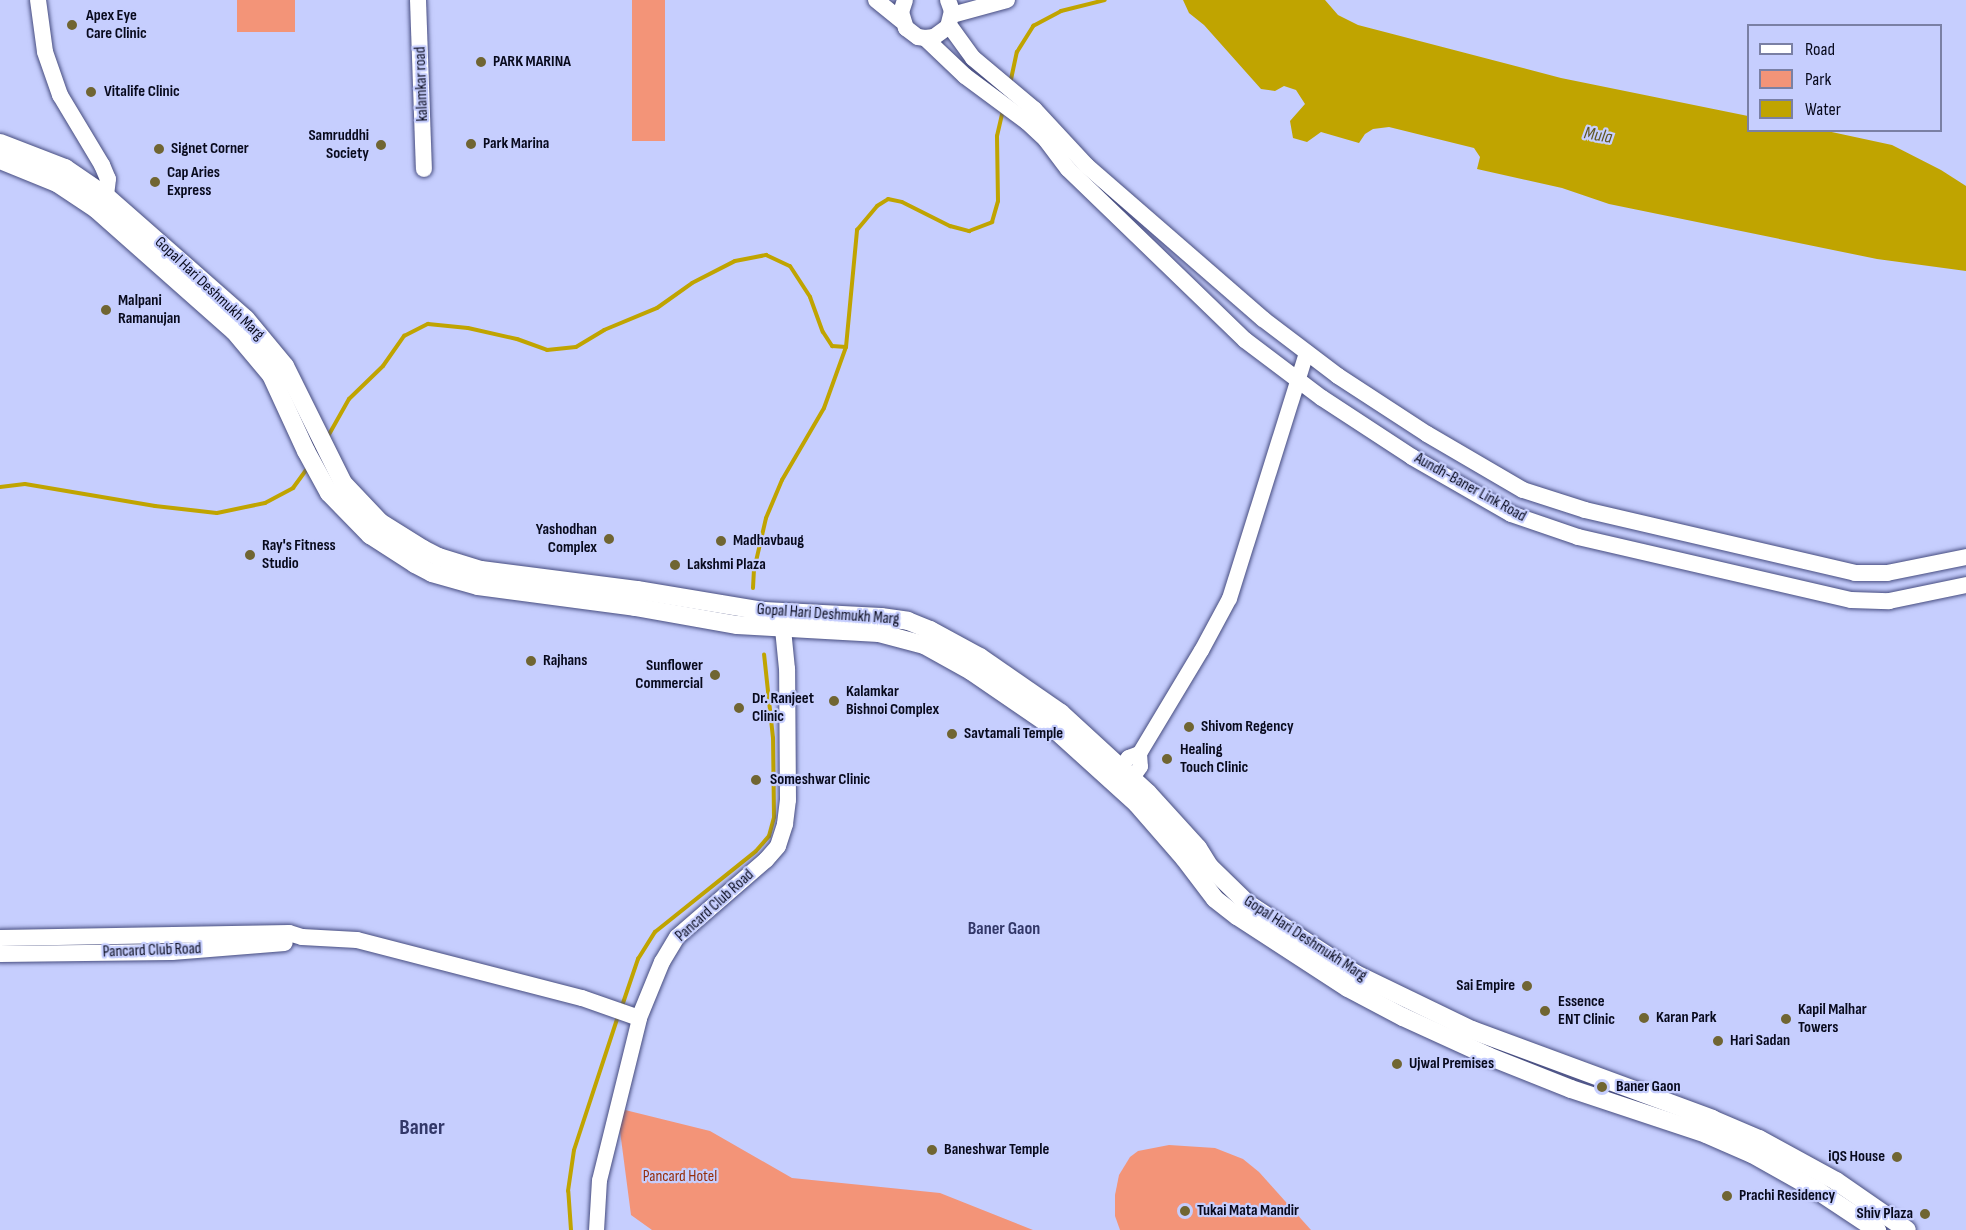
<!DOCTYPE html>
<html>
<head>
<meta charset="utf-8">
<style>
  body { margin:0 }
  #map { position:relative; width:1966px; height:1230px; overflow:hidden; background:#c6cefe; font-family:"Sofia Sans Condensed",sans-serif }
  div>[style] { position:absolute }
  .green>* { inset:0; background:#f39478; transform-origin:0 0 }
  .water>* { inset:0; background:#c0a400 }
  .stream>* { height:4px; margin:-2px; padding:0 2px; transform-origin:2px; border-radius:2px; background:#c0a400 }
  .roads { filter:drop-shadow(0 0 2px #464c7f) drop-shadow(0 0 2px #464c7f) }
  .tertiary>* { height:15px; margin:-7.5px; padding:0 7.5px; transform-origin:7.5px; border-radius:7.5px; background:#fff }
  .secondary>* { height:16px; margin:-8px; padding:0 8px; transform-origin:8px; border-radius:8px; background:#fff }
  .primary>* { height:18px; margin:-9px; padding:0 9px; transform-origin:9px; border-radius:9px; background:#fff }
  .dots>* { width:16px; height:16px; translate:-50% -50%; box-sizing:border-box; border:3px solid #c6cefe; border-radius:50% }
  span { translate:-50% -50%; white-space:nowrap; text-align:center; line-height:1.15; -webkit-text-stroke:4.5px #c6cefe; paint-order:stroke }
  .poi-label { font-size:16px; color:#080a1d; font-weight:700 }
  .left { translate:0 -50%; text-align:left }
  .right { translate:-100% -50%; text-align:right }
  .street-label { font-size:16px; color:#080a1d }
  .park-label { font-size:16px; color:#942d0a }
  .water-label { font-size:18px; color:#615622; font-style:italic }
  .neighbourhood-label { font-size:18px; color:#323768; font-weight:700 }
  .district-label { font-size:22px; color:#323768; font-weight:700 }
  .legend { position:absolute; left:1747px; top:24px; width:195px; height:108px; box-sizing:border-box; background:#c6cefe; border:2px solid #7a80a4; margin:0; padding:8px 10px; list-style:none; font-size:18px; color:#080a1d }
  .legend li { display:flex; align-items:center; gap:12px; height:30px }
  .legend b { width:30px; border:2px solid #7a80a4 }
</style>
</head>
<body>
<div id="map">
  <div class="green">
    <i style="left:237px;top:0;width:58px;height:32px"></i>
    <i style="left:632px;top:0;width:33px;height:141px"></i>
    <i style="clip-path:polygon(617px 1108px,710px 1131px,792px 1178px,940px 1193px,1033px 1230px,652px 1230px,631px 1215px)"></i>
    <i style="clip-path:polygon(1169px 1145px,1215px 1148px,1243px 1159px,1259px 1172px,1311px 1230px,1120px 1230px,1115px 1216px,1115px 1195px,1119px 1175px,1130px 1157px,1138px 1151px)"></i>
  </div>
  <div class="water">
    <i style="clip-path:polygon(1183px 0,1325px 0,1338px 15px,1358px 25px,1561px 78px,1748px 116px,1748px 130px,1827px 131px,1892px 145px,1941px 170px,1966px 186px,1966px 271px,1877px 259px,1609px 204px,1562px 188px,1477px 169px,1480px 157px,1474px 148px,1389px 127px,1373px 129px,1365px 134px,1359px 143px,1321px 132px,1307px 142px,1293px 138px,1290px 121px,1305px 104px,1296px 90px,1284px 86px,1275px 91px,1261px 89px,1204px 25px,1189px 13px)"></i>
  </div>
  <div class="stream">
    <i style="left:1010px;top:84px;width:33px;rotate:-78deg"></i>
    <i style="left:1017px;top:52px;width:31px;rotate:-58deg"></i>
    <i style="left:1033px;top:26px;width:32px;rotate:-28deg"></i>
    <i style="left:1061px;top:11px;width:45px;rotate:-14deg"></i>
    <i style="left:327px;top:438px;width:45px;rotate:-60.6deg"></i>
    <i style="left:349px;top:399px;width:47px;rotate:-44.1deg"></i>
    <i style="left:383px;top:366px;width:37px;rotate:-55deg"></i>
    <i style="left:404px;top:336px;width:27px;rotate:-27deg"></i>
    <i style="left:428px;top:324px;width:40px;rotate:5.7deg"></i>
    <i style="left:468px;top:328px;width:50px;rotate:12.7deg"></i>
    <i style="left:517px;top:339px;width:32px;rotate:20deg"></i>
    <i style="left:547px;top:350px;width:29px;rotate:-6deg"></i>
    <i style="left:576px;top:347px;width:33px;rotate:-31deg"></i>
    <i style="left:604px;top:330px;width:57px;rotate:-22.5deg"></i>
    <i style="left:657px;top:308px;width:43px;rotate:-35.5deg"></i>
    <i style="left:692px;top:283px;width:48px;rotate:-27.1deg"></i>
    <i style="left:735px;top:261px;width:32px;rotate:-11deg"></i>
    <i style="left:766px;top:255px;width:26px;rotate:25deg"></i>
    <i style="left:790px;top:266px;width:37px;rotate:57deg"></i>
    <i style="left:810px;top:297px;width:37px;rotate:70deg"></i>
    <i style="left:823px;top:332px;width:17px;rotate:57deg"></i>
    <i style="left:832px;top:346px;width:14px;rotate:4deg"></i>
    <i style="left:0;top:487px;width:25px;rotate:-7deg"></i>
    <i style="left:25px;top:484px;width:132px;rotate:9.6deg"></i>
    <i style="left:155px;top:506px;width:62px;rotate:6.4deg"></i>
    <i style="left:217px;top:513px;width:49px;rotate:-11.8deg"></i>
    <i style="left:265px;top:503px;width:32px;rotate:-28deg"></i>
    <i style="left:293px;top:488px;width:26px;rotate:-54deg"></i>
    <i style="left:753px;top:588px;width:18px;rotate:-87deg"></i>
    <i style="left:754px;top:570px;width:53px;rotate:-77deg"></i>
    <i style="left:766px;top:518px;width:41px;rotate:-67.2deg"></i>
    <i style="left:782px;top:480px;width:83px;rotate:-59.7deg"></i>
    <i style="left:824px;top:408px;width:65px;rotate:-70.2deg"></i>
    <i style="left:846px;top:347px;width:118px;rotate:-84.6deg"></i>
    <i style="left:857px;top:230px;width:31px;rotate:-50deg"></i>
    <i style="left:877px;top:206px;width:13px;rotate:-32deg"></i>
    <i style="left:888px;top:199px;width:14px;rotate:12deg"></i>
    <i style="left:902px;top:202px;width:54px;rotate:26.6deg"></i>
    <i style="left:950px;top:226px;width:20px;rotate:15deg"></i>
    <i style="left:969px;top:231px;width:25px;rotate:-21deg"></i>
    <i style="left:992px;top:222px;width:22px;rotate:-74deg"></i>
    <i style="left:998px;top:201px;width:65px;rotate:-90.9deg"></i>
    <i style="left:997px;top:136px;width:26px;rotate:-77deg"></i>
    <i style="left:622px;top:1006px;width:50px;rotate:-71.2deg"></i>
    <i style="left:638px;top:959px;width:32px;rotate:-58deg"></i>
    <i style="left:655px;top:932px;width:129px;rotate:-38.7deg"></i>
    <i style="left:756px;top:851px;width:20px;rotate:-49deg"></i>
    <i style="left:769px;top:836px;width:20px;rotate:-75deg"></i>
    <i style="left:774px;top:817px;width:79px;rotate:-90.7deg"></i>
    <i style="left:773px;top:738px;width:84px;rotate:-96.1deg"></i>
    <i style="left:571px;top:1230px;width:39px;rotate:-94deg"></i>
    <i style="left:568px;top:1191px;width:41px;rotate:-81.7deg"></i>
    <i style="left:574px;top:1150px;width:141px;rotate:-71.8deg"></i>
  </div>
  <div class="roads">
    <div class="tertiary">
      <i style="left:1139px;top:753px;width:120px;rotate:-59deg"></i>
      <i style="left:1201px;top:650px;width:59px;rotate:-61.7deg"></i>
      <i style="left:1229px;top:598px;width:258px;rotate:-72.6deg"></i>
      <i style="left:1114px;top:775px;width:23px;rotate:-52deg"></i>
      <i style="left:1128px;top:757px;width:12px;rotate:-20deg"></i>
      <i style="left:1139px;top:753px;width:13px;rotate:86deg"></i>
      <i style="left:1140px;top:766px;width:24px;rotate:125deg"></i>
      <i style="left:596px;top:1230px;width:50px;rotate:-86.6deg"></i>
      <i style="left:599px;top:1180px;width:167px;rotate:-76.1deg"></i>
    </div>
    <div class="secondary">
      <i style="left:38px;top:0;width:52px;rotate:82.3deg"></i>
      <i style="left:45px;top:52px;width:46px;rotate:70.8deg"></i>
      <i style="left:60px;top:95px;width:82px;rotate:59deg"></i>
      <i style="left:102px;top:165px;width:15px;rotate:67deg"></i>
      <i style="left:108px;top:179px;width:17px;rotate:97deg"></i>
      <i style="left:106px;top:196px;width:12px;rotate:125deg"></i>
      <i style="left:418px;top:0;width:169px;rotate:88deg"></i>
      <i style="left:876px;top:0;width:33px;rotate:39deg"></i>
      <i style="left:905px;top:0;width:13px;rotate:108deg"></i>
      <i style="left:901px;top:12px;width:17px;rotate:73deg"></i>
      <i style="left:906px;top:28px;width:15px;rotate:37deg"></i>
      <i style="left:918px;top:37px;width:7px;rotate:8deg"></i>
      <i style="left:925px;top:38px;width:9px;rotate:-6deg"></i>
      <i style="left:934px;top:37px;width:17px;rotate:-36deg"></i>
      <i style="left:948px;top:27px;width:16px;rotate:-76deg"></i>
      <i style="left:952px;top:11px;width:12px;rotate:-110deg"></i>
      <i style="left:952px;top:15px;width:57px;rotate:-15.3deg"></i>
      <i style="left:949px;top:25px;width:41px;rotate:54deg"></i>
      <i style="left:973px;top:58px;width:80px;rotate:39.9deg"></i>
      <i style="left:1034px;top:109px;width:78px;rotate:47.1deg"></i>
      <i style="left:1087px;top:166px;width:233px;rotate:41deg"></i>
      <i style="left:1263px;top:319px;width:94px;rotate:37.2deg"></i>
      <i style="left:1338px;top:376px;width:106px;rotate:33.1deg"></i>
      <i style="left:1427px;top:434px;width:111px;rotate:30.3deg"></i>
      <i style="left:1523px;top:490px;width:65px;rotate:17.9deg"></i>
      <i style="left:1585px;top:510px;width:277px;rotate:13.1deg"></i>
      <i style="left:1855px;top:573px;width:32px"></i>
      <i style="left:1887px;top:573px;width:81px;rotate:-11.4deg"></i>
      <i style="left:925px;top:38px;width:55px;rotate:43.5deg"></i>
      <i style="left:965px;top:76px;width:77px;rotate:36.6deg"></i>
      <i style="left:1027px;top:122px;width:26px;rotate:43deg"></i>
      <i style="left:1046px;top:140px;width:36px;rotate:53deg"></i>
      <i style="left:1068px;top:169px;width:246px;rotate:44deg"></i>
      <i style="left:1245px;top:340px;width:96px;rotate:37deg"></i>
      <i style="left:1322px;top:398px;width:108px;rotate:33.2deg"></i>
      <i style="left:1412px;top:457px;width:114px;rotate:29.9deg"></i>
      <i style="left:1511px;top:514px;width:71px;rotate:18.9deg"></i>
      <i style="left:1578px;top:537px;width:280px;rotate:13deg"></i>
      <i style="left:1851px;top:600px;width:38px;rotate:2deg"></i>
      <i style="left:1889px;top:601px;width:79px;rotate:-11.7deg"></i>
      <i style="left:0;top:938px;width:289px;rotate:-1deg"></i>
      <i style="left:289px;top:933px;width:14px;rotate:17deg"></i>
      <i style="left:302px;top:937px;width:55px;rotate:3.1deg"></i>
      <i style="left:357px;top:940px;width:232px;rotate:14.5deg"></i>
      <i style="left:582px;top:998px;width:60px;rotate:19.3deg"></i>
      <i style="left:639px;top:1018px;width:61px;rotate:-67.7deg"></i>
      <i style="left:662px;top:962px;width:29px;rotate:-59deg"></i>
      <i style="left:677px;top:937px;width:118px;rotate:-40.9deg"></i>
      <i style="left:766px;top:860px;width:18px;rotate:-49deg"></i>
      <i style="left:778px;top:846px;width:23px;rotate:-72deg"></i>
      <i style="left:785px;top:824px;width:24px;rotate:-83deg"></i>
      <i style="left:788px;top:800px;width:131px;rotate:-90.4deg"></i>
      <i style="left:787px;top:669px;width:40px;rotate:-95.7deg"></i>
      <i style="left:0;top:954px;width:172px;rotate:-0.7deg"></i>
      <i style="left:172px;top:952px;width:113px;rotate:-4.6deg"></i>
    </div>
    <div class="primary">
      <i style="left:0;top:143px;width:70px;rotate:21deg"></i>
      <i style="left:65px;top:168px;width:50px;rotate:34.3deg"></i>
      <i style="left:106px;top:196px;width:186px;rotate:41.3deg"></i>
      <i style="left:246px;top:319px;width:61px;rotate:50.3deg"></i>
      <i style="left:285px;top:366px;width:131px;rotate:63.6deg"></i>
      <i style="left:343px;top:483px;width:54px;rotate:46.5deg"></i>
      <i style="left:380px;top:522px;width:51px;rotate:32.1deg"></i>
      <i style="left:423px;top:549px;width:18px;rotate:27deg"></i>
      <i style="left:439px;top:557px;width:44px;rotate:17.2deg"></i>
      <i style="left:481px;top:570px;width:157px;rotate:7.3deg"></i>
      <i style="left:637px;top:590px;width:129px;rotate:9.4deg"></i>
      <i style="left:764px;top:611px;width:117px;rotate:2.9deg"></i>
      <i style="left:881px;top:617px;width:27px;rotate:8deg"></i>
      <i style="left:908px;top:621px;width:24px;rotate:22deg"></i>
      <i style="left:930px;top:630px;width:57px;rotate:28.4deg"></i>
      <i style="left:980px;top:657px;width:98px;rotate:34.7deg"></i>
      <i style="left:1061px;top:713px;width:118px;rotate:42.6deg"></i>
      <i style="left:1148px;top:793px;width:74px;rotate:47.7deg"></i>
      <i style="left:1198px;top:848px;width:22px;rotate:58deg"></i>
      <i style="left:1210px;top:867px;width:52px;rotate:44.2deg"></i>
      <i style="left:1247px;top:903px;width:130px;rotate:33.1deg"></i>
      <i style="left:1356px;top:974px;width:129px;rotate:25.8deg"></i>
      <i style="left:1472px;top:1030px;width:256px;rotate:20.3deg"></i>
      <i style="left:1712px;top:1119px;width:51px;rotate:23.1deg"></i>
      <i style="left:1759px;top:1139px;width:88px;rotate:28.6deg"></i>
      <i style="left:1836px;top:1181px;width:86px;rotate:34.6deg"></i>
      <i style="left:0;top:160px;width:61px;rotate:22deg"></i>
      <i style="left:57px;top:183px;width:47px;rotate:33.7deg"></i>
      <i style="left:96px;top:209px;width:184px;rotate:41.5deg"></i>
      <i style="left:234px;top:331px;width:57px;rotate:49.9deg"></i>
      <i style="left:271px;top:375px;width:84px;rotate:65.3deg"></i>
      <i style="left:306px;top:451px;width:48px;rotate:61.3deg"></i>
      <i style="left:329px;top:493px;width:59px;rotate:45.7deg"></i>
      <i style="left:370px;top:535px;width:54px;rotate:32.8deg"></i>
      <i style="left:415px;top:564px;width:19px;rotate:28deg"></i>
      <i style="left:432px;top:573px;width:48px;rotate:15.8deg"></i>
      <i style="left:478px;top:586px;width:158px;rotate:7.6deg"></i>
      <i style="left:635px;top:607px;width:104px;rotate:10deg"></i>
      <i style="left:737px;top:625px;width:142px;rotate:3.2deg"></i>
      <i style="left:879px;top:633px;width:47px;rotate:14.9deg"></i>
      <i style="left:924px;top:645px;width:54px;rotate:29deg"></i>
      <i style="left:971px;top:671px;width:97px;rotate:34.5deg"></i>
      <i style="left:1051px;top:726px;width:116px;rotate:42.2deg"></i>
      <i style="left:1137px;top:804px;width:72px;rotate:49deg"></i>
      <i style="left:1184px;top:858px;width:51px;rotate:52.9deg"></i>
      <i style="left:1215px;top:899px;width:28px;rotate:38deg"></i>
      <i style="left:1237px;top:916px;width:132px;rotate:33deg"></i>
      <i style="left:1348px;top:988px;width:62px;rotate:27.8deg"></i>
      <i style="left:1403px;top:1017px;width:94px;rotate:24.6deg"></i>
      <i style="left:1488px;top:1056px;width:89px;rotate:21.7deg"></i>
      <i style="left:1571px;top:1089px;width:142px;rotate:18.4deg"></i>
      <i style="left:1706px;top:1134px;width:50px;rotate:23.5deg"></i>
      <i style="left:1752px;top:1154px;width:76px;rotate:29.3deg"></i>
      <i style="left:1818px;top:1191px;width:71px;rotate:33.5deg"></i>
    </div>
  </div>
  <div class="dots">
    <i style="left:72px;top:25px;background:#706532"></i>
    <i style="left:481px;top:62px;background:#706532"></i>
    <i style="left:91px;top:92px;background:#706532"></i>
    <i style="left:471px;top:144px;background:#706532"></i>
    <i style="left:381px;top:145px;background:#706532"></i>
    <i style="left:159px;top:149px;background:#706532"></i>
    <i style="left:155px;top:182px;background:#706532"></i>
    <i style="left:106px;top:310px;background:#706532"></i>
    <i style="left:609px;top:539px;background:#706532"></i>
    <i style="left:721px;top:541px;background:#706532"></i>
    <i style="left:250px;top:555px;background:#706532"></i>
    <i style="left:675px;top:565px;background:#706532"></i>
    <i style="left:531px;top:661px;background:#706532"></i>
    <i style="left:715px;top:675px;background:#706532"></i>
    <i style="left:834px;top:701px;background:#706532"></i>
    <i style="left:739px;top:708px;background:#706532"></i>
    <i style="left:1189px;top:727px;background:#706532"></i>
    <i style="left:952px;top:734px;background:#706532"></i>
    <i style="left:1167px;top:759px;background:#706532"></i>
    <i style="left:756px;top:780px;background:#706532"></i>
    <i style="left:1527px;top:986px;background:#706532"></i>
    <i style="left:1545px;top:1011px;background:#706532"></i>
    <i style="left:1644px;top:1018px;background:#706532"></i>
    <i style="left:1786px;top:1019px;background:#706532"></i>
    <i style="left:1718px;top:1041px;background:#706532"></i>
    <i style="left:1397px;top:1064px;background:#706532"></i>
    <i style="left:1602px;top:1087px;background:#706532"></i>
    <i style="left:932px;top:1150px;background:#706532"></i>
    <i style="left:1897px;top:1157px;background:#706532"></i>
    <i style="left:1727px;top:1196px;background:#706532"></i>
    <i style="left:1185px;top:1211px;background:#706532"></i>
    <i style="left:1925px;top:1214px;background:#706532"></i>
  </div>
  <div class="poi-label">
    <span class="left" style="left:86px;top:25px">Apex Eye<br>Care Clinic</span>
    <span class="left" style="left:493px;top:62px">PARK MARINA</span>
    <span class="left" style="left:104px;top:92px">Vitalife Clinic</span>
    <span class="right" style="left:369px;top:145px">Samruddhi<br>Society</span>
    <span class="left" style="left:483px;top:144px">Park Marina</span>
    <span class="left" style="left:171px;top:149px">Signet Corner</span>
    <span class="left" style="left:167px;top:182px">Cap Aries<br>Express</span>
    <span class="left" style="left:118px;top:310px">Malpani<br>Ramanujan</span>
    <span class="right" style="left:597px;top:539px">Yashodhan<br>Complex</span>
    <span class="left" style="left:733px;top:541px">Madhavbaug</span>
    <span class="left" style="left:262px;top:555px">Ray's Fitness<br>Studio</span>
    <span class="left" style="left:687px;top:565px">Lakshmi Plaza</span>
    <span class="left" style="left:543px;top:661px">Rajhans</span>
    <span class="right" style="left:703px;top:675px">Sunflower<br>Commercial</span>
    <span class="left" style="left:846px;top:701px">Kalamkar<br>Bishnoi Complex</span>
    <span class="left" style="left:752px;top:708px">Dr. Ranjeet<br>Clinic</span>
    <span class="left" style="left:1201px;top:727px">Shivom Regency</span>
    <span class="left" style="left:964px;top:734px">Savtamali Temple</span>
    <span class="left" style="left:1180px;top:759px">Healing<br>Touch Clinic</span>
    <span class="left" style="left:770px;top:780px">Someshwar Clinic</span>
    <span class="right" style="left:1515px;top:986px">Sai Empire</span>
    <span class="left" style="left:1558px;top:1011px">Essence<br>ENT Clinic</span>
    <span class="left" style="left:1798px;top:1019px">Kapil Malhar<br>Towers</span>
    <span class="left" style="left:1656px;top:1018px">Karan Park</span>
    <span class="left" style="left:1730px;top:1041px">Hari Sadan</span>
    <span class="left" style="left:1409px;top:1064px">Ujwal Premises</span>
    <span class="left" style="left:1616px;top:1087px">Baner Gaon</span>
    <span class="left" style="left:944px;top:1150px">Baneshwar Temple</span>
    <span class="right" style="left:1885px;top:1157px">iQS House</span>
    <span class="left" style="left:1739px;top:1196px">Prachi Residency</span>
    <span class="left" style="left:1197px;top:1211px">Tukai Mata Mandir</span>
    <span class="right" style="left:1913px;top:1214px">Shiv Plaza</span>
  </div>
  <div class="street-label">
    <span style="left:422px;top:84px;rotate:-92deg">kalamkar road</span>
    <span style="left:209px;top:289px;rotate:43deg">Gopal Hari Deshmukh Marg</span>
    <span style="left:1470px;top:488px;rotate:29deg">Aundh-Baner Link Road</span>
    <span style="left:828px;top:615px;rotate:4deg">Gopal Hari Deshmukh Marg</span>
    <span style="left:715px;top:906px;rotate:-42deg">Pancard Club Road</span>
    <span style="left:1305px;top:939px;rotate:33deg">Gopal Hari Deshmukh Marg</span>
    <span style="left:152px;top:951px;rotate:-2deg">Pancard Club Road</span>
  </div>
  <div class="park-label">
    <span style="left:680px;top:1177px">Pancard Hotel</span>
  </div>
  <div class="water-label">
    <span style="left:1598px;top:136px;rotate:10deg">Mula</span>
  </div>
  <div class="neighbourhood-label">
    <span style="left:1004px;top:929px">Baner Gaon</span>
  </div>
  <div class="district-label">
    <span style="left:422px;top:1128px">Baner</span>
  </div>
  <ul class="legend">
  <li><b style="height:8px;background:#fff"></b>Road</li>
  <li><b style="height:16px;background:#f39478"></b>Park</li>
  <li><b style="height:16px;background:#c0a400"></b>Water</li>
  </ul>
</div>
</body>
</html>
